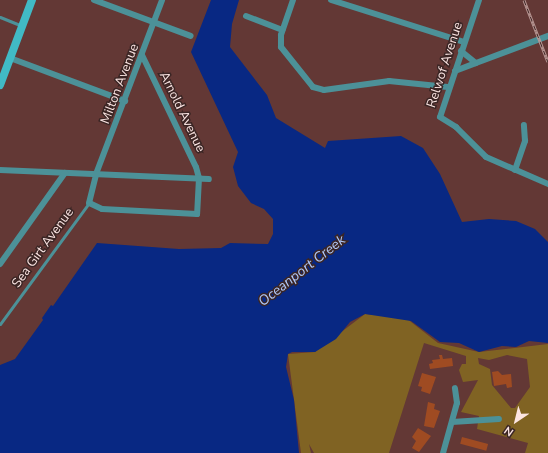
<!DOCTYPE html>
<html>
<head>
<meta charset="utf-8">
<style>
  body { margin:0 }
  #map { position:relative; width:548px; height:453px; overflow:hidden; background:#633835; font-family:"Nunito Sans",sans-serif }
  div>[style] { position:absolute }
  .green>* { inset:0; background:#806323 }
  .water>* { inset:0; background:#082883 }
  .building>* { inset:0; background:#9f4b22; transform-origin:0 0 }
  .lane>* { height:3px; margin:-1.5px; padding:0 1.5px; transform-origin:1.5px; border-radius:1.5px; background:#4c9198 }
  .street>* { height:6px; margin:-3px; padding:0 3px; transform-origin:3px; border-radius:3px; background:#4c9198 }
  .secondary>* { height:8px; margin:-4px; padding:0 4px; transform-origin:4px; border-radius:4px; background:#41bac5 }
  .rail>* { height:3px; margin-top:-1.5px; transform-origin:0; background:repeating-linear-gradient(90deg,#3b2625 0 4.5px,#b89895 0 9px); box-sizing:border-box; border-block:1px solid #b89895 }
  span { translate:-50% -50%; white-space:nowrap; text-align:center; line-height:1.15; -webkit-text-stroke:3px #3b2625; paint-order:stroke }
  .street-label { font-size:13px; color:#fce5e3 }
  .water-label { font-size:14px; color:#b1c9fa; font-style:italic }
  .north { position:absolute; left:496px; top:401px; width:40px; height:40px; -webkit-text-stroke:3px #3b2625; paint-order:stroke; rotate:215deg; font-size:11px; font-weight:700; line-height:16px; text-align:center; color:#fce5e3 }
  .north::after { content:''; display:block; margin:auto; width:14px; height:18px; background:#fce5e3; clip-path:polygon(50% 0,100% 100%,50% 72%,0 100%) }
</style>
</head>
<body>
<div id="map">
  <div class="green">
    <i style="clip-path:polygon(evenodd,365px 314px,406px 318px,438px 343px,479px 352px,548px 344px,548px 453px,525px 453px,528px 443px,477px 429px,479px 416px,461px 412px,478px 380px,463px 382px,459px 370px,462px 364px,466px 364px,466px 356px,424px 343px,389px 453px,314px 453px,309px 444px,311px 453px,301px 453px,288px 354px,315px 352px,365px 314px,507px 355px,527px 359px,530px 387px,515px 408px,511px 408px,492px 385px,490px 369px,479px 364px,478px 358px,489px 360px,507px 355px)"></i>
  </div>
  <div class="water">
    <i style="clip-path:polygon(211px 0,239px 0,232px 24px,230px 47px,267px 95px,276px 118px,325px 148px,328px 141px,401px 136px,423px 148px,440px 174px,462px 222px,489px 219px,516px 221px,535px 229px,548px 242px,548px 343px,529px 341px,516px 347px,502px 346px,479px 352px,459px 343px,440px 342px,411px 321px,365px 314px,350px 322px,336px 339px,315px 352px,292px 352px,288px 354px,286px 367px,294px 400px,299px 453px,0 453px,0 365px,15px 359px,43px 320px,42px 318px,51px 305px,53px 306px,97px 243px,179px 249px,221px 248px,230px 243px,268px 244px,273px 234px,273px 219px,264px 209px,251px 203px,238px 186px,233px 167px,238px 152px,191px 52px)"></i>
  </div>
  <div class="building">
    <i style="clip-path:polygon(439px 355px,442px 355px,443px 359px,452px 358px,453px 366px,430px 369px,429px 364px,433px 363px,432px 360px,440px 359px)"></i>
    <i style="clip-path:polygon(498px 371px,502px 375px,511px 374px,512px 387px,507px 388px,506px 384px,494px 386px,492px 372px)"></i>
    <i style="clip-path:polygon(422px 373px,436px 377px,430px 394px,421px 391px,422px 387px,418px 386px)"></i>
    <i style="clip-path:polygon(428px 402px,435px 404px,434px 409px,440px 411px,434px 428px,424px 426px)"></i>
    <i style="clip-path:polygon(418px 428px,431px 436px,419px 452px,412px 448px,416px 441px,412px 437px)"></i>
    <i style="left:462px;top:437px;width:27px;height:7px;rotate:15deg"></i>
  </div>
  <div class="lane">
    <i style="left:0;top:17px;width:24px;rotate:22deg"></i>
    <i style="left:0;top:324px;width:150px;rotate:-53.7deg"></i>
  </div>
  <div class="street">
    <i style="left:94px;top:0;width:103px;rotate:20.4deg"></i>
    <i style="left:293px;top:0;width:37px;rotate:109deg"></i>
    <i style="left:281px;top:35px;width:12px;rotate:90deg"></i>
    <i style="left:281px;top:47px;width:51px;rotate:51.3deg"></i>
    <i style="left:313px;top:87px;width:11px;rotate:15deg"></i>
    <i style="left:324px;top:90px;width:66px;rotate:-7.9deg"></i>
    <i style="left:389px;top:81px;width:59px;rotate:5.8deg"></i>
    <i style="left:331px;top:0;width:139px;rotate:17.5deg"></i>
    <i style="left:479px;top:0;width:123px;rotate:108.4deg"></i>
    <i style="left:440px;top:117px;width:19px;rotate:32deg"></i>
    <i style="left:456px;top:127px;width:42px;rotate:45deg"></i>
    <i style="left:486px;top:157px;width:68px;rotate:23.5deg"></i>
    <i style="left:246px;top:16px;width:39px;rotate:21deg"></i>
    <i style="left:461px;top:51px;width:19px;rotate:39deg"></i>
    <i style="left:476px;top:63px;width:77px;rotate:-20.6deg"></i>
    <i style="left:142px;top:55px;width:124px;rotate:64.3deg"></i>
    <i style="left:196px;top:167px;width:11px;rotate:75deg"></i>
    <i style="left:199px;top:178px;width:36px;rotate:93deg"></i>
    <i style="left:197px;top:214px;width:95px;rotate:-177deg"></i>
    <i style="left:102px;top:209px;width:14px;rotate:-155deg"></i>
    <i style="left:89px;top:203px;width:30px;rotate:-76deg"></i>
    <i style="left:96px;top:174px;width:186px;rotate:-69.2deg"></i>
    <i style="left:10px;top:58px;width:123px;rotate:20.5deg"></i>
    <i style="left:455px;top:71px;width:22px;rotate:-21deg"></i>
    <i style="left:0;top:170px;width:209px;rotate:2.5deg"></i>
    <i style="left:515px;top:170px;width:31px;rotate:-71deg"></i>
    <i style="left:525px;top:141px;width:16px;rotate:-94deg"></i>
    <i style="left:0;top:264px;width:112px;rotate:-54.5deg"></i>
    <i style="left:452px;top:422px;width:47px;rotate:-3.7deg"></i>
    <i style="left:443px;top:453px;width:52px;rotate:-74.4deg"></i>
    <i style="left:457px;top:403px;width:15px;rotate:-98deg"></i>
  </div>
  <div class="secondary">
    <i style="left:0;top:85px;width:91px;rotate:-69.4deg"></i>
  </div>
  <div class="rail">
    <i style="left:524px;top:0;width:66px;rotate:68.8deg"></i>
  </div>
  <div class="street-label">
    <span style="left:445px;top:65px;rotate:-72deg">Relwof Avenue</span>
    <span style="left:120px;top:84px;rotate:-69deg">Milton Avenue</span>
    <span style="left:182px;top:112px;rotate:64deg">Arnold Avenue</span>
    <span style="left:43px;top:248px;rotate:-54deg">Sea Girt Avenue</span>
  </div>
  <div class="water-label">
    <span style="left:302px;top:271px;rotate:-38deg">Oceanport Creek</span>
  </div>
  <div class="north">N</div>
</div>
</body>
</html>
